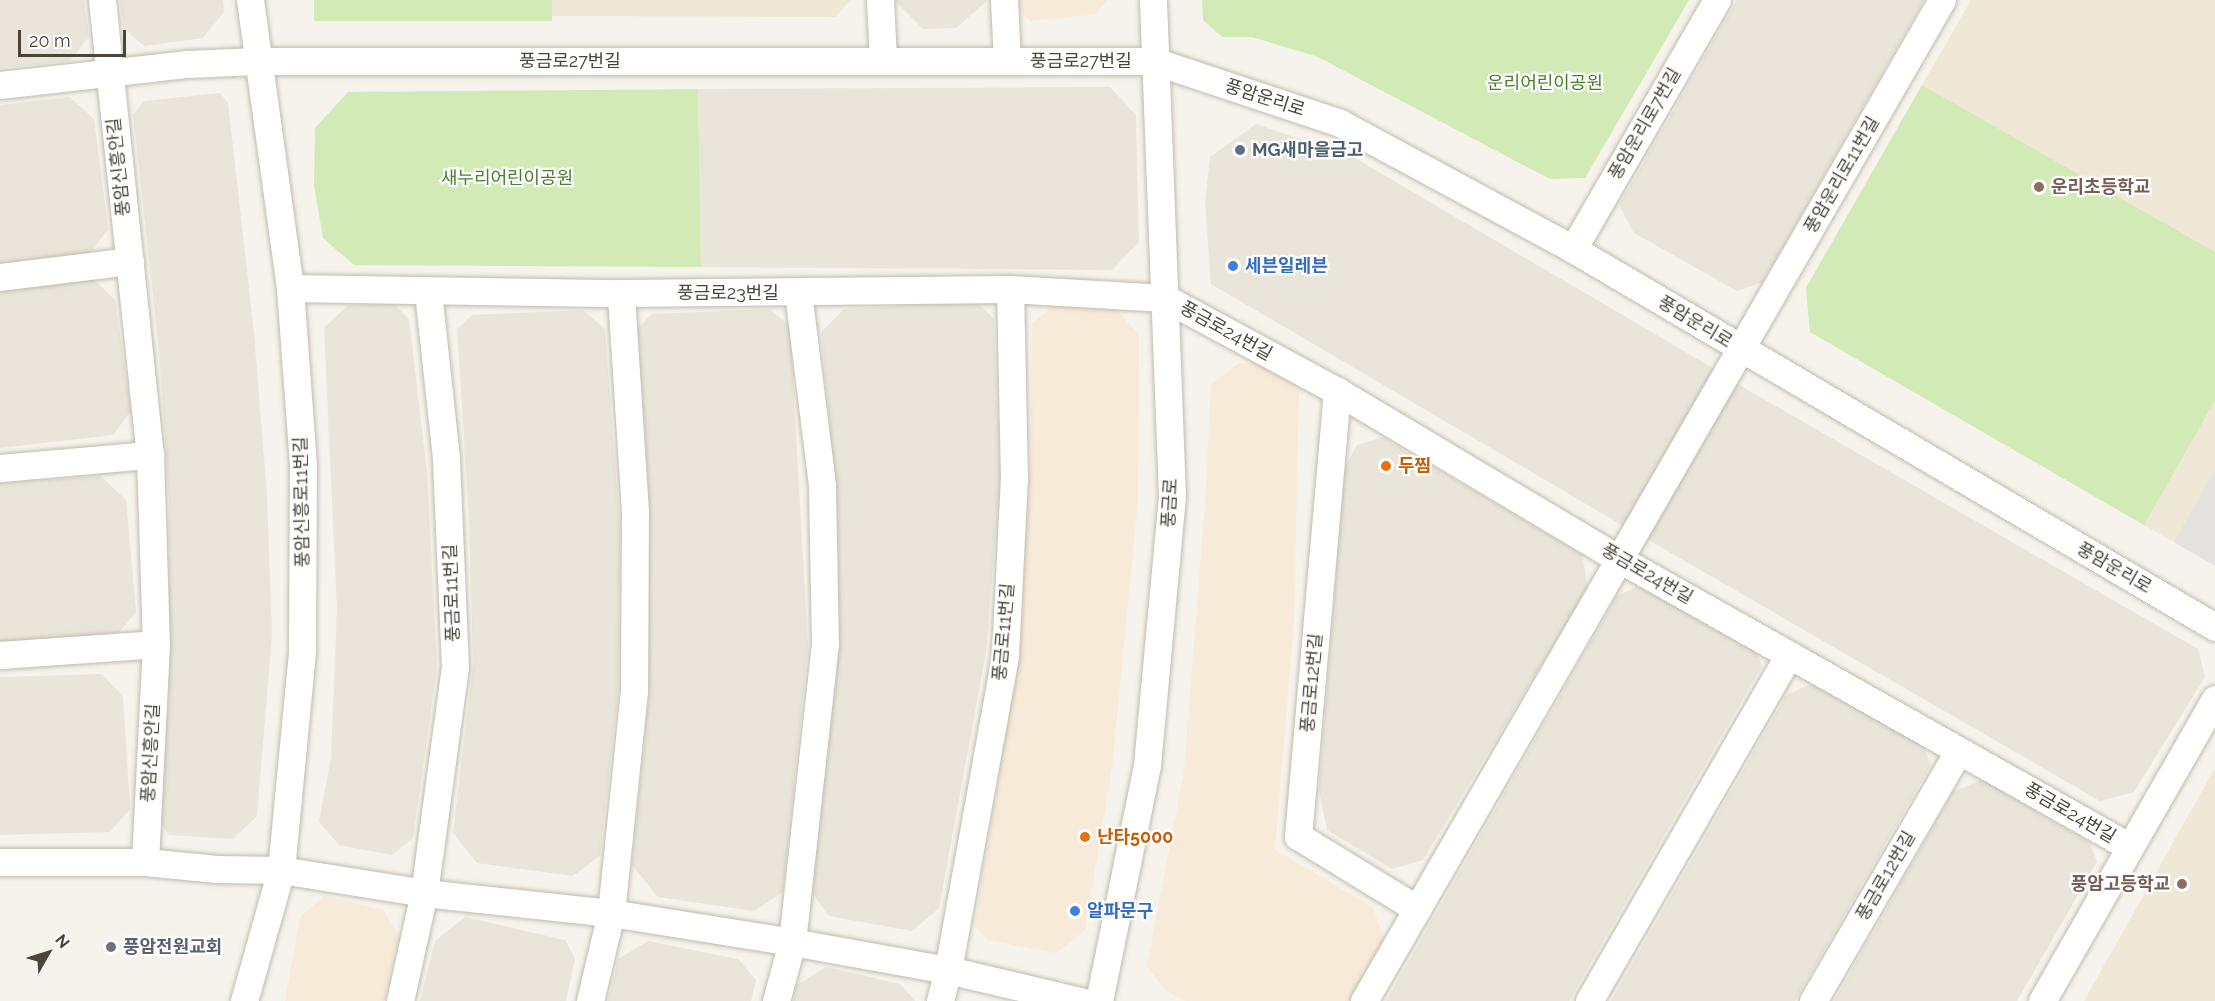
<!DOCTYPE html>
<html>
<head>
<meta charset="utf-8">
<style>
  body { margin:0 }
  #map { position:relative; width:2215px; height:1001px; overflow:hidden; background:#f6f3ec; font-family:Raleway,"Noto Sans KR",sans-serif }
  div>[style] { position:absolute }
  .residential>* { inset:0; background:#eae5da }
  .commercial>* { inset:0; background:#f7ead8 }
  .education>* { inset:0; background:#efe8d6 }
  .green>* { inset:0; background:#d2eab5; transform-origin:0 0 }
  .parking>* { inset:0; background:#e5e3e0 }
  .roads { filter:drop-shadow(0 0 2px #c2bbae) drop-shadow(0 0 2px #c2bbae) }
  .street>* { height:27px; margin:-13.5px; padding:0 13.5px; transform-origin:13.5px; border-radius:13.5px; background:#fff }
  .dots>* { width:16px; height:16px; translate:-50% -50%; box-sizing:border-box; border:3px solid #fff; border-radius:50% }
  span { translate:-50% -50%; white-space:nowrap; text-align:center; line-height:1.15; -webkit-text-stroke:4.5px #fff; paint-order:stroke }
  .street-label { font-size:18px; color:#4b4439 }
  .park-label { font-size:18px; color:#4a7f2a }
  .service-label { font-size:18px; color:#4e5e75; font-weight:700 }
  .left { translate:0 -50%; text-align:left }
  .education-label { font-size:18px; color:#785e54; font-weight:700 }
  .right { translate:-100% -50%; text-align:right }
  .shop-label { font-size:18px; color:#366cbe; font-weight:700 }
  .food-label { font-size:18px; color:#c56008; font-weight:700 }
  .worship-label { font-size:18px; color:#5b616d; font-weight:700 }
  .north { position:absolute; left:18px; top:923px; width:60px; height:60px; -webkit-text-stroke:4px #fff; paint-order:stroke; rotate:51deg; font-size:16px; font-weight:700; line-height:24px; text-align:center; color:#4b4439 }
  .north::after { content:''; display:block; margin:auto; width:21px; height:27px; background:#4b4439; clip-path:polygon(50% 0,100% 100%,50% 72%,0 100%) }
  .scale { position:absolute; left:18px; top:30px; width:108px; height:27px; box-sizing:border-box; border:3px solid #4b4439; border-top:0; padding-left:8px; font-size:18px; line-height:21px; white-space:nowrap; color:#4b4439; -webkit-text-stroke:4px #fff; paint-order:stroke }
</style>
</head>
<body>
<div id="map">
  <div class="residential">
    <i style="clip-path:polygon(0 0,84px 0,89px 37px,70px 61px,0 68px)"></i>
    <i style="clip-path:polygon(120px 0,223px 0,224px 12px,203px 38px,144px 46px,123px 28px)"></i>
    <i style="clip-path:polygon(894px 0,987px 0,987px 1px,956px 28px,923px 29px)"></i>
    <i style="clip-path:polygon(1737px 0,1924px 0,1763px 282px,1737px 291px,1634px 233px,1619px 205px)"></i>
    <i style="clip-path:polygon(1110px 87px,1136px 115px,1139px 242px,1112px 270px,701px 267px,698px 89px)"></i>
    <i style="clip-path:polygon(220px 93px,228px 103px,254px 333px,267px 495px,272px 635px,257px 816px,233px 839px,169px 835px,158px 819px,169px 696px,169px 499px,159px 351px,133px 115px,144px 101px)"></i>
    <i style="clip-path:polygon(70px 97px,94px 119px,108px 229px,90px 253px,0 263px,0 105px)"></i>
    <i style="clip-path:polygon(1256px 124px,1353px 157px,1718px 371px,1627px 528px,1211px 284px,1205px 203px,1210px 157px)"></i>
    <i style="clip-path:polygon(93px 279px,115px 300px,131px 411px,113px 435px,0 448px,0 289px)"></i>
    <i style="clip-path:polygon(977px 302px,994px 319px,1000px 478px,986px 652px,939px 908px,912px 931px,829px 916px,812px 893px,836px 651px,836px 490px,821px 332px,844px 309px)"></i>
    <i style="clip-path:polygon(393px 303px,409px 319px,427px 473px,437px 668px,413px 838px,392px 855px,339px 845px,319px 822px,331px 757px,337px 609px,324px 328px,347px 306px)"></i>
    <i style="clip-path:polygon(770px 309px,790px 327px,808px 646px,783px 892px,754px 911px,658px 897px,632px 865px,649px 694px,649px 530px,637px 329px,652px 314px)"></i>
    <i style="clip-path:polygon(583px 310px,605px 329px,620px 532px,618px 693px,600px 856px,573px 876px,477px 863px,453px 833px,473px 665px,469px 518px,457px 329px,472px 315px)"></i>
    <i style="clip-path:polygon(1734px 382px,2198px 649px,2205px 677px,2134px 792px,2100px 801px,1645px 538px)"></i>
    <i style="clip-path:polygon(1382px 437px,1582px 554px,1588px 588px,1423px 860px,1392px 869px,1327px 830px,1319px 790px,1345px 467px,1357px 445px)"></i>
    <i style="clip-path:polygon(101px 476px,126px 500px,136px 612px,117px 635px,0 642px,0 483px)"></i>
    <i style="clip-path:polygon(1647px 582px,1754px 646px,1762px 666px,1569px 1001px,1386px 1001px,1617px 596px)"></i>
    <i style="clip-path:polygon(102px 674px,123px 697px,130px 809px,110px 832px,0 835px,0 677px)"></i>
    <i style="clip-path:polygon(1816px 682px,1923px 746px,1931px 765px,1795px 1001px,1611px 1001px,1786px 695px)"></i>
    <i style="clip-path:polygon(1983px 779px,2090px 843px,2097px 862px,2017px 1001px,1834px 1001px,1953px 792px)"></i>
    <i style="clip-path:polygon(465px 917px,565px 940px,575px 958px,566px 1001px,420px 1001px,435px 941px)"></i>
    <i style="clip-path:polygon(648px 941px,738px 959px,756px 980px,751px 1001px,608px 1001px,618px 959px)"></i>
    <i style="clip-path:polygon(826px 967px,900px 984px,915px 1001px,793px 1001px,797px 985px)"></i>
  </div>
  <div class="commercial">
    <i style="clip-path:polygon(1019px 0,1108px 0,1095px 14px,1030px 21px,1019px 8px)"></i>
    <i style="clip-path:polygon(1053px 306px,1115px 308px,1139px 335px,1138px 500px,1112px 768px,1085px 930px,1056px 953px,987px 940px,975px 925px,1017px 659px,1030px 480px,1032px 324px)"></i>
    <i style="clip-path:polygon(1239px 363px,1275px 365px,1299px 391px,1294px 619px,1275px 850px,1373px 907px,1384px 940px,1350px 1001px,1185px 1001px,1165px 990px,1147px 966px,1184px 771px,1205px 504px,1211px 384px)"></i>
    <i style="clip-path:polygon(324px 896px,383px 910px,399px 935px,384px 1001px,285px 1001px,300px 917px)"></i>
  </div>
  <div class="education">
    <i style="clip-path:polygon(314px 0,851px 0,835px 17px,329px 15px)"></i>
    <i style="clip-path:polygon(1971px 0,2215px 0,2215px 566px,1810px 332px,1806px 288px)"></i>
    <i style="clip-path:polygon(2215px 768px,2215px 1001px,2084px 1001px)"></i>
  </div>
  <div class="green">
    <i style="left:314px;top:0;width:238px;height:21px"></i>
    <i style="clip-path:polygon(1202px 0,1689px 0,1585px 178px,1550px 179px,1318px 57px,1252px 37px,1222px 37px,1203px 20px)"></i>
    <i style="clip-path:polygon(1922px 85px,2215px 252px,2215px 400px,2144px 525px,1810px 332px,1806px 288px)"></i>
    <i style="clip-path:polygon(698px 89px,701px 267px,354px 265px,323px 238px,314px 185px,315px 128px,348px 92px)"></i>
  </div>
  <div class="parking">
    <i style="clip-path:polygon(2215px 470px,2215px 566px,2174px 542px)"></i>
  </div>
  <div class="roads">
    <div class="street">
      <i style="left:102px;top:0;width:458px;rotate:84deg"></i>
      <i style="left:150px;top:455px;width:189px;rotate:88.2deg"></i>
      <i style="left:156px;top:644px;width:218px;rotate:92.9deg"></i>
      <i style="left:880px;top:0;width:60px;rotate:87.1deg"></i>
      <i style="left:1004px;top:0;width:61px;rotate:87.2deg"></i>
      <i style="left:0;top:85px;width:189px;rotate:-6.4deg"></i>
      <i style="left:188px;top:64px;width:68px;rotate:-2.5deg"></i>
      <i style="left:256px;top:61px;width:898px"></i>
      <i style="left:1154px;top:61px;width:196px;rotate:18.4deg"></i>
      <i style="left:1340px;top:123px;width:265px;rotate:28.4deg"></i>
      <i style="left:1573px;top:249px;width:745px;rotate:30.49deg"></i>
      <i style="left:1573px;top:249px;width:288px;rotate:-60deg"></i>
      <i style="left:0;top:277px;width:131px;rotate:-7deg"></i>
      <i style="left:290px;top:288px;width:331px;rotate:0.9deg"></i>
      <i style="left:621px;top:293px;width:389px;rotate:-0.6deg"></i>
      <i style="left:1010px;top:289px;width:155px;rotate:3.3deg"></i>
      <i style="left:1165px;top:298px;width:196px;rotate:28.4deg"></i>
      <i style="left:1337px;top:391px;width:330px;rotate:30.8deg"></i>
      <i style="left:1621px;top:560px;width:584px;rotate:29.42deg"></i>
      <i style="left:1337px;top:391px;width:447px;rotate:95deg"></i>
      <i style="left:1298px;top:836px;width:140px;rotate:31.5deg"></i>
      <i style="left:0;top:468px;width:151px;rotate:-5deg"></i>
      <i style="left:0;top:655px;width:156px;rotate:-4deg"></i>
      <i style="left:0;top:862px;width:145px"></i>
      <i style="left:145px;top:862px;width:72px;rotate:5.6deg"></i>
      <i style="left:217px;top:869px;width:64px;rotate:0.9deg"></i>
      <i style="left:281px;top:870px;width:145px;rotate:9.1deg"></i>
      <i style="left:424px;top:893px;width:188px;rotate:6.1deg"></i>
      <i style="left:611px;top:913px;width:183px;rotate:9.1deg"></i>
      <i style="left:792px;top:942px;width:158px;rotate:10.2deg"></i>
      <i style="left:948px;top:970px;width:136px;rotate:13.2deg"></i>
      <i style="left:244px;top:1001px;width:136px;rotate:-74.2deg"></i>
      <i style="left:281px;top:870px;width:221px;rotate:-84.5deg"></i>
      <i style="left:302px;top:650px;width:185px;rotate:-89.7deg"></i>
      <i style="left:303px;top:465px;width:177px;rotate:-94.2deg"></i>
      <i style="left:290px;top:288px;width:291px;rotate:-97.9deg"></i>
      <i style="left:400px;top:1001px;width:111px;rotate:-77.5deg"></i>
      <i style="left:424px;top:893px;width:228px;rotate:-82.2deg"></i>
      <i style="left:455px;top:667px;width:209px;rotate:-92.5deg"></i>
      <i style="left:446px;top:458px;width:168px;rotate:-96.2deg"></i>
      <i style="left:590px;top:1001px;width:90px;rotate:-76.6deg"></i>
      <i style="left:611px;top:913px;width:223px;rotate:-84.1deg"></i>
      <i style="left:634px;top:691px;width:179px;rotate:-89.7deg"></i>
      <i style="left:635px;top:512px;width:219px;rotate:-93.7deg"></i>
      <i style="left:776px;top:1001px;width:61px;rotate:-74.8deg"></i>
      <i style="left:792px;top:942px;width:299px;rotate:-83.7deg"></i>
      <i style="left:825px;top:645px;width:160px;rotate:-91.1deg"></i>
      <i style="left:822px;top:485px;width:193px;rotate:-97.1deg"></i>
      <i style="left:940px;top:1001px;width:32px;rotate:-76deg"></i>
      <i style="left:948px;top:970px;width:320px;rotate:-79.7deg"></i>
      <i style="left:1005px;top:655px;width:177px;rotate:-87.1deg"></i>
      <i style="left:1014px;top:478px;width:189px;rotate:-91.2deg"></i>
      <i style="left:1099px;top:1001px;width:241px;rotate:-78.5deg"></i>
      <i style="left:1147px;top:765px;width:270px;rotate:-84.7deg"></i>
      <i style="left:1172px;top:496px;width:496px;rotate:-92.2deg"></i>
      <i style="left:1364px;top:1001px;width:1156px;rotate:-60deg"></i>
      <i style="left:1589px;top:1001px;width:400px;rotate:-60deg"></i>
      <i style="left:1813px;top:1001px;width:290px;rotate:-59.8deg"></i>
      <i style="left:2042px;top:1001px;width:348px;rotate:-60.2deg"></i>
    </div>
  </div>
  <div class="dots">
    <i style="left:1240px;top:150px;background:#5c6f8a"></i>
    <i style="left:2039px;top:187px;background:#8d6e63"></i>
    <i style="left:1233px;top:266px;background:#3f7fe0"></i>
    <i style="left:1386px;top:466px;background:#e8710a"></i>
    <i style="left:1085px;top:837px;background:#e8710a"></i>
    <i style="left:2182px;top:884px;background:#8d6e63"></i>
    <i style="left:1075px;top:911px;background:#3f7fe0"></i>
    <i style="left:111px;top:947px;background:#6b7280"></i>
  </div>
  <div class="street-label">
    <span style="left:570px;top:61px">풍금로27번길</span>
    <span style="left:1081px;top:61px">풍금로27번길</span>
    <span style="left:1265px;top:98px;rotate:18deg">풍암운리로</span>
    <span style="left:1645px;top:124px;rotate:-60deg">풍암운리로7번길</span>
    <span style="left:119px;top:167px;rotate:-96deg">풍암신흥안길</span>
    <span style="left:1842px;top:175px;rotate:-60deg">풍암운리로11번길</span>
    <span style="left:728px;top:293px">풍금로23번길</span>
    <span style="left:1695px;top:322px;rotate:31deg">풍암운리로</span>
    <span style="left:1226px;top:331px;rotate:29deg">풍금로24번길</span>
    <span style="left:302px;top:502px;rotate:-91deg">풍암신흥로11번길</span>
    <span style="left:1170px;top:503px;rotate:-87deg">풍금로</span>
    <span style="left:2114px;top:568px;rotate:30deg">풍암운리로</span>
    <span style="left:1647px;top:574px;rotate:30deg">풍금로24번길</span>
    <span style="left:452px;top:593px;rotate:-92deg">풍금로11번길</span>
    <span style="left:1004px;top:632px;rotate:-85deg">풍금로11번길</span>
    <span style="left:1312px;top:683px;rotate:-85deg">풍금로12번길</span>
    <span style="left:151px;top:753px;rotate:-87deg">풍암신흥안길</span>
    <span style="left:2070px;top:813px;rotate:30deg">풍금로24번길</span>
    <span style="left:1886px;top:876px;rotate:-60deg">풍금로12번길</span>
  </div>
  <div class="park-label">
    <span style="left:1545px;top:83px">운리어린이공원</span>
    <span style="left:507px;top:178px">새누리어린이공원</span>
  </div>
  <div class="service-label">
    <span class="left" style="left:1252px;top:150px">MG새마을금고</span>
  </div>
  <div class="education-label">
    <span class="left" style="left:2051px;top:187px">운리초등학교</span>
    <span class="right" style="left:2170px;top:884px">풍암고등학교</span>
  </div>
  <div class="shop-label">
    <span class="left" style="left:1245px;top:266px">세븐일레븐</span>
    <span class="left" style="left:1087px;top:911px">알파문구</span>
  </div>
  <div class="food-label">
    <span class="left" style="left:1398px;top:466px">두찜</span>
    <span class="left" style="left:1097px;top:837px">난타5000</span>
  </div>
  <div class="worship-label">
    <span class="left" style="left:123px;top:947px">풍암전원교회</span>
  </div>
  <div class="north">N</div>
  <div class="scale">20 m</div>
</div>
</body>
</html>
